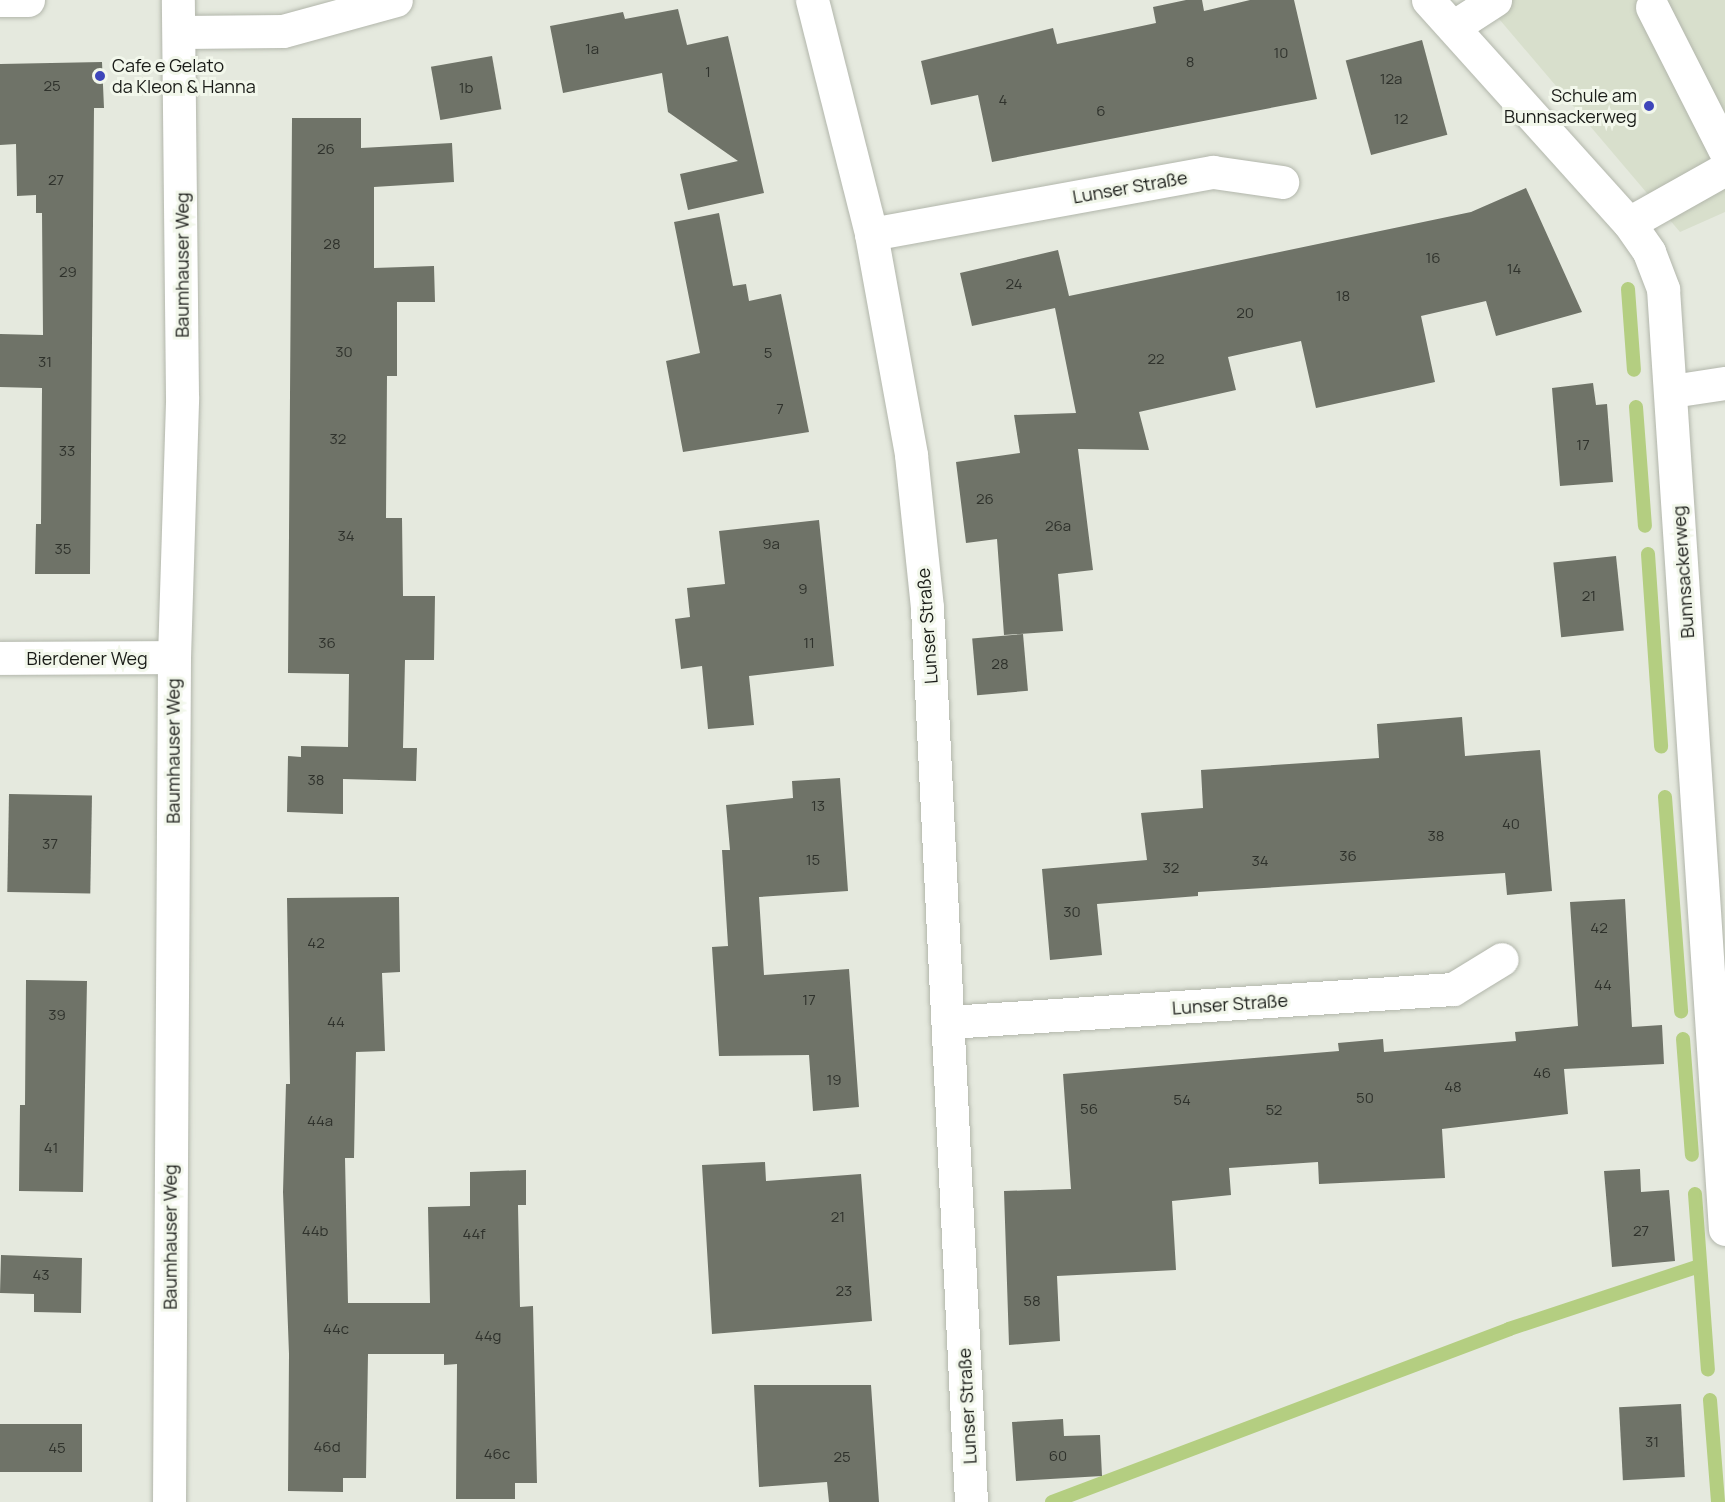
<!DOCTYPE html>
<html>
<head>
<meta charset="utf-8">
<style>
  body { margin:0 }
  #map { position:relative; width:1725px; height:1502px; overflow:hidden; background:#e5e9de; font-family:Manrope,sans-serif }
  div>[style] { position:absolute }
  .built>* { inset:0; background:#d8dfcc }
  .stream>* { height:14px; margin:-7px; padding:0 7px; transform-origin:7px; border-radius:7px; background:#b4ce81 }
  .building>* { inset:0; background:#6f7368; transform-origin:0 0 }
  .roads { filter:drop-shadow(0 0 2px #b2b6ab) drop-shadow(0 0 2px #b2b6ab) }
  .minor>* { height:33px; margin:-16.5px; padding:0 16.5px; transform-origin:16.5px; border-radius:16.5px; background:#fff }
  .dots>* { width:16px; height:16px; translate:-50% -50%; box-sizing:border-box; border:3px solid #f2f7eb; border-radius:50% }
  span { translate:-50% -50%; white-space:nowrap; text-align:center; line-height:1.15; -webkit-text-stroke:6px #f2f7eb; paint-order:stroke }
  .number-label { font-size:15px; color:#2f322c }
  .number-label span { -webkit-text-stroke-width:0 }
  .poi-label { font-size:18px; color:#1a1c18 }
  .left { translate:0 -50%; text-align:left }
  .right { translate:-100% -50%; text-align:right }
  .street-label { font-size:18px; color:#1a1c18 }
</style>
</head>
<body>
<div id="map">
  <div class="built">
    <i style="clip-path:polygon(1483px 0,1725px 0,1725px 212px,1680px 232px)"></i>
  </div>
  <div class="stream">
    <i style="left:1628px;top:289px;width:81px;rotate:85.8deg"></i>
    <i style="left:1636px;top:407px;width:119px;rotate:85.7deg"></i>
    <i style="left:1648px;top:554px;width:193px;rotate:86.1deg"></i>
    <i style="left:1665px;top:797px;width:215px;rotate:85.7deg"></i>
    <i style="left:1683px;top:1039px;width:116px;rotate:85.6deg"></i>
    <i style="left:1695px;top:1194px;width:176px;rotate:85.8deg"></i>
    <i style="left:1710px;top:1400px;width:102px;rotate:85.5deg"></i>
    <i style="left:1052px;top:1502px;width:489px;rotate:-20.7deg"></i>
    <i style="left:1509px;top:1329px;width:201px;rotate:-18.3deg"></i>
  </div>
  <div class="building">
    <i style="clip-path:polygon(1186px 0,1202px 0,1204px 11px,1250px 0,1294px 0,1317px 99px,992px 162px,978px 95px,931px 105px,921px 61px,1053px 28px,1057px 44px,1156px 23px,1153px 7px)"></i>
    <i style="clip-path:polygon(678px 9px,687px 45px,728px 36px,764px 193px,688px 210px,680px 174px,738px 161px,668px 112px,662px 73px,563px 93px,550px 26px,623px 12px,625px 19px)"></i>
    <i style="left:1422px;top:40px;width:98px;height:79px;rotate:75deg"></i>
    <i style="left:492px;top:56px;width:54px;height:62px;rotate:80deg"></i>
    <i style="clip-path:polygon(102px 62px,104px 108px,94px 108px,90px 574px,35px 574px,36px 524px,41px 524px,42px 388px,0 387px,0 334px,43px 335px,42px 213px,36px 213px,36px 195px,17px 196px,16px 144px,0 145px,0 64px)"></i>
    <i style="clip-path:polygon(292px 118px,361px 118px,361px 148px,452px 143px,454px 182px,374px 187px,374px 268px,434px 266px,435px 302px,397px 302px,397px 376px,387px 376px,386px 518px,402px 518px,403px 596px,435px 596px,434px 660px,405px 660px,403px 748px,417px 748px,416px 781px,343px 779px,343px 814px,287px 812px,288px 756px,301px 757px,301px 746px,348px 747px,349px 674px,288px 673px)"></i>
    <i style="clip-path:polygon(1526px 188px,1582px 312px,1496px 336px,1486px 301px,1421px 316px,1435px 382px,1316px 408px,1301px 341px,1228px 357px,1236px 390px,1139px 412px,1149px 450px,1078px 449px,1093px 570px,1058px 574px,1063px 631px,1004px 635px,997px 539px,966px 543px,956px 462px,1020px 453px,1014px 415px,1076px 413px,1055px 308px,972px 326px,960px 273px,1058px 250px,1069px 296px,1471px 212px)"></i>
    <i style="clip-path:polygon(719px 213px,733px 286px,746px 284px,749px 301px,781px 294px,809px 432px,683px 452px,666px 361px,700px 353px,674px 222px)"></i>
    <i style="clip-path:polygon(1593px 383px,1596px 405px,1607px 404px,1613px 482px,1560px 486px,1552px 388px)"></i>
    <i style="clip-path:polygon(819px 520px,834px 666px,749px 676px,754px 725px,708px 729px,702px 666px,681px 669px,675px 619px,690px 617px,687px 588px,725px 584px,719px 531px)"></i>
    <i style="left:1616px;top:556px;width:75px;height:63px;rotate:84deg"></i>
    <i style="left:1023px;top:634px;width:57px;height:51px;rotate:85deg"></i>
    <i style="clip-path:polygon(1462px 717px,1465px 756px,1540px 750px,1552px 891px,1507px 895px,1505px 873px,1198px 892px,1198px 896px,1097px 904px,1102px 955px,1050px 960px,1042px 869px,1147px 860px,1141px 813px,1203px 808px,1201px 770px,1379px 758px,1377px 724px)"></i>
    <i style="clip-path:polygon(840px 778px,848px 891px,759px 897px,764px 975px,849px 969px,859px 1107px,813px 1111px,809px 1055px,719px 1056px,712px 947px,728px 946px,722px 850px,730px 850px,726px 805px,793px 798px,792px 781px)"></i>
    <i style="left:9px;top:794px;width:83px;height:98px;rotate:1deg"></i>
    <i style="clip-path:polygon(399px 897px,400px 972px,382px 973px,385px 1051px,356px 1052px,354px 1158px,345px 1158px,348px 1303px,430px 1303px,428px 1207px,470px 1206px,470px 1172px,526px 1170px,526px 1205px,518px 1205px,520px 1307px,533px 1306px,537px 1483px,515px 1483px,515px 1499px,456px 1499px,457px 1364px,444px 1365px,444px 1354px,368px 1354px,366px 1478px,343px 1478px,343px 1492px,288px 1491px,289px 1354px,283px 1192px,286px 1084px,290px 1084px,287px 898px)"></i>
    <i style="clip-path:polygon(1625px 899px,1632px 1027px,1662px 1025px,1664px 1064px,1564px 1069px,1568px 1114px,1442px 1129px,1445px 1178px,1319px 1184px,1318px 1162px,1229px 1168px,1231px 1195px,1172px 1201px,1176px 1270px,1057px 1276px,1060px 1341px,1009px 1345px,1004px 1191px,1071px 1189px,1063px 1074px,1339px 1051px,1338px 1043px,1383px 1039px,1384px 1052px,1516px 1041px,1515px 1032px,1578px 1026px,1570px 902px)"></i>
    <i style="clip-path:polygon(26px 980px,87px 981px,83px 1192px,19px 1191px,20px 1105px,25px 1105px)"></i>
    <i style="clip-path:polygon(765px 1162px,766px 1181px,861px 1174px,872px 1321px,712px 1334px,702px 1165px)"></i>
    <i style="clip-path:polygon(1640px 1169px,1641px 1192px,1669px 1190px,1675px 1261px,1612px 1267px,1604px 1171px)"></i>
    <i style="clip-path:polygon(1px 1255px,82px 1258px,81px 1313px,34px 1312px,34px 1294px,0 1293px)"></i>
    <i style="clip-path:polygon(754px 1385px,871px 1385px,879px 1502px,829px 1502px,827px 1482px,759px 1487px)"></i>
    <i style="left:1681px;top:1404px;width:73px;height:62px;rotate:87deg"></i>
    <i style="clip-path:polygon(1063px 1419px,1064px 1436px,1100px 1435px,1102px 1476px,1016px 1481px,1012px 1422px)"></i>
    <i style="left:0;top:1424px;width:82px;height:48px"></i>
  </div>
  <div class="roads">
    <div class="minor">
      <i style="left:0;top:0;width:28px"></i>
      <i style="left:812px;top:0;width:241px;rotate:75.8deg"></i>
      <i style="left:871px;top:234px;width:225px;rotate:79.7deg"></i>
      <i style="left:911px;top:455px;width:154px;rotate:84deg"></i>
      <i style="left:927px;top:608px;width:895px;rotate:87.18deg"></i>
      <i style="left:1428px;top:0;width:300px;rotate:48deg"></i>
      <i style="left:1629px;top:223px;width:35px;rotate:55deg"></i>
      <i style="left:1649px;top:252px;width:40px;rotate:69deg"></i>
      <i style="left:1663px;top:289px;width:942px;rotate:86.23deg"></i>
      <i style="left:1652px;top:7px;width:161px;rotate:63.1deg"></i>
      <i style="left:1453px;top:27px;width:50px;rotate:-32.7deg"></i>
      <i style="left:181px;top:32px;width:102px;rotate:-0.6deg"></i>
      <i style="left:283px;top:31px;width:117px;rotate:-15.3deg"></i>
      <i style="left:1629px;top:223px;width:110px;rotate:-29.4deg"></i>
      <i style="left:871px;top:234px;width:348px;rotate:-10.3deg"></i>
      <i style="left:1213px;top:172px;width:70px;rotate:8.2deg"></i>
      <i style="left:1672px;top:391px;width:54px;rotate:-8.6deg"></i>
      <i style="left:0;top:658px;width:174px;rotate:-0.3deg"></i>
      <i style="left:949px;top:1022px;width:505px;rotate:-3.75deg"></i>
      <i style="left:1453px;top:989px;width:57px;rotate:-31.5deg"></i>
      <i style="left:169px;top:1502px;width:845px;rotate:-89.66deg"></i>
      <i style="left:174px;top:657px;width:260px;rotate:-88.2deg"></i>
      <i style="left:182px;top:397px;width:397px;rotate:-90.6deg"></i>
    </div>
  </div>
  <div class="dots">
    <i style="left:100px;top:76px;background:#3e46ba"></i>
    <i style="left:1649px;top:106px;background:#3e46ba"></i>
  </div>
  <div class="number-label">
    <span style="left:592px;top:49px">1a</span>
    <span style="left:1281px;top:53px">10</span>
    <span style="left:1190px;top:62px">8</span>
    <span style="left:708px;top:72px">1</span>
    <span style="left:1391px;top:79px">12a</span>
    <span style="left:52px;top:86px">25</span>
    <span style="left:466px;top:88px">1b</span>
    <span style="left:1003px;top:100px">4</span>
    <span style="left:1101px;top:111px">6</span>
    <span style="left:1401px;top:119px">12</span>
    <span style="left:326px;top:149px">26</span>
    <span style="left:56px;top:180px">27</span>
    <span style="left:332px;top:244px">28</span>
    <span style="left:1433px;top:258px">16</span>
    <span style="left:1514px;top:269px">14</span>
    <span style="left:68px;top:272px">29</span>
    <span style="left:1014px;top:284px">24</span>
    <span style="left:1343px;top:296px">18</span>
    <span style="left:1245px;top:313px">20</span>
    <span style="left:344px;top:352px">30</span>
    <span style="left:768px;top:353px">5</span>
    <span style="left:1156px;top:359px">22</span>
    <span style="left:45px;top:362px">31</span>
    <span style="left:780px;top:409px">7</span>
    <span style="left:338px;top:439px">32</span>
    <span style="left:1583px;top:445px">17</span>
    <span style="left:67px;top:451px">33</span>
    <span style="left:985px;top:499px">26</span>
    <span style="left:1058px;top:526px">26a</span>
    <span style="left:346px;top:536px">34</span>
    <span style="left:771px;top:544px">9a</span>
    <span style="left:63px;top:549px">35</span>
    <span style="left:803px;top:589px">9</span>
    <span style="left:1589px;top:596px">21</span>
    <span style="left:327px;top:643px">36</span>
    <span style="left:809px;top:643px">11</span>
    <span style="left:1000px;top:664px">28</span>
    <span style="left:316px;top:780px">38</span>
    <span style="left:818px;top:806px">13</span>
    <span style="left:1511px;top:824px">40</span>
    <span style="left:1436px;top:836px">38</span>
    <span style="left:50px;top:844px">37</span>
    <span style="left:1348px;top:856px">36</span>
    <span style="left:813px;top:860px">15</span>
    <span style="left:1260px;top:861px">34</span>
    <span style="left:1171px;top:868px">32</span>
    <span style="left:1072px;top:912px">30</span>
    <span style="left:1599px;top:928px">42</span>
    <span style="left:316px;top:943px">42</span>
    <span style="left:1603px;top:985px">44</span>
    <span style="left:809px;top:1000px">17</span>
    <span style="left:57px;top:1015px">39</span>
    <span style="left:336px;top:1022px">44</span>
    <span style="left:1542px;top:1073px">46</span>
    <span style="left:834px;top:1080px">19</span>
    <span style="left:1453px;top:1087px">48</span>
    <span style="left:1365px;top:1098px">50</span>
    <span style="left:1182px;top:1100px">54</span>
    <span style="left:1089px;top:1109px">56</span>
    <span style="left:1274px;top:1110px">52</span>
    <span style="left:320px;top:1121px">44a</span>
    <span style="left:51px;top:1148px">41</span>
    <span style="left:838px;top:1217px">21</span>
    <span style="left:315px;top:1231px">44b</span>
    <span style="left:1641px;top:1231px">27</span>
    <span style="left:474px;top:1234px">44f</span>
    <span style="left:41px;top:1275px">43</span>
    <span style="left:844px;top:1291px">23</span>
    <span style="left:1032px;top:1301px">58</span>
    <span style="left:336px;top:1329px">44c</span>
    <span style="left:488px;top:1336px">44g</span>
    <span style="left:1652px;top:1442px">31</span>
    <span style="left:327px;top:1447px">46d</span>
    <span style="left:57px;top:1448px">45</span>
    <span style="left:497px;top:1454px">46c</span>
    <span style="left:1058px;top:1456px">60</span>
    <span style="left:842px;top:1457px">25</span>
  </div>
  <div class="poi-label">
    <span class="left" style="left:112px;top:76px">Cafe e Gelato<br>da Kleon &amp; Hanna</span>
    <span class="right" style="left:1637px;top:106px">Schule am<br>Bunnsackerweg</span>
  </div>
  <div class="street-label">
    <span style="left:1130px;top:187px;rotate:-10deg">Lunser Straße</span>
    <span style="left:182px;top:265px;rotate:-90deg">Baumhauser Weg</span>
    <span style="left:1683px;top:572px;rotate:-94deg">Bunnsackerweg</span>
    <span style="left:927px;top:626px;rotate:-94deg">Lunser Straße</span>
    <span style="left:87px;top:658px">Bierdener Weg</span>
    <span style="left:173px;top:751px;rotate:-90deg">Baumhauser Weg</span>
    <span style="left:1230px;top:1004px;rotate:-4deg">Lunser Straße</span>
    <span style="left:170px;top:1237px;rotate:-90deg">Baumhauser Weg</span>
    <span style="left:967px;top:1406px;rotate:-93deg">Lunser Straße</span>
  </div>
</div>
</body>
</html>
